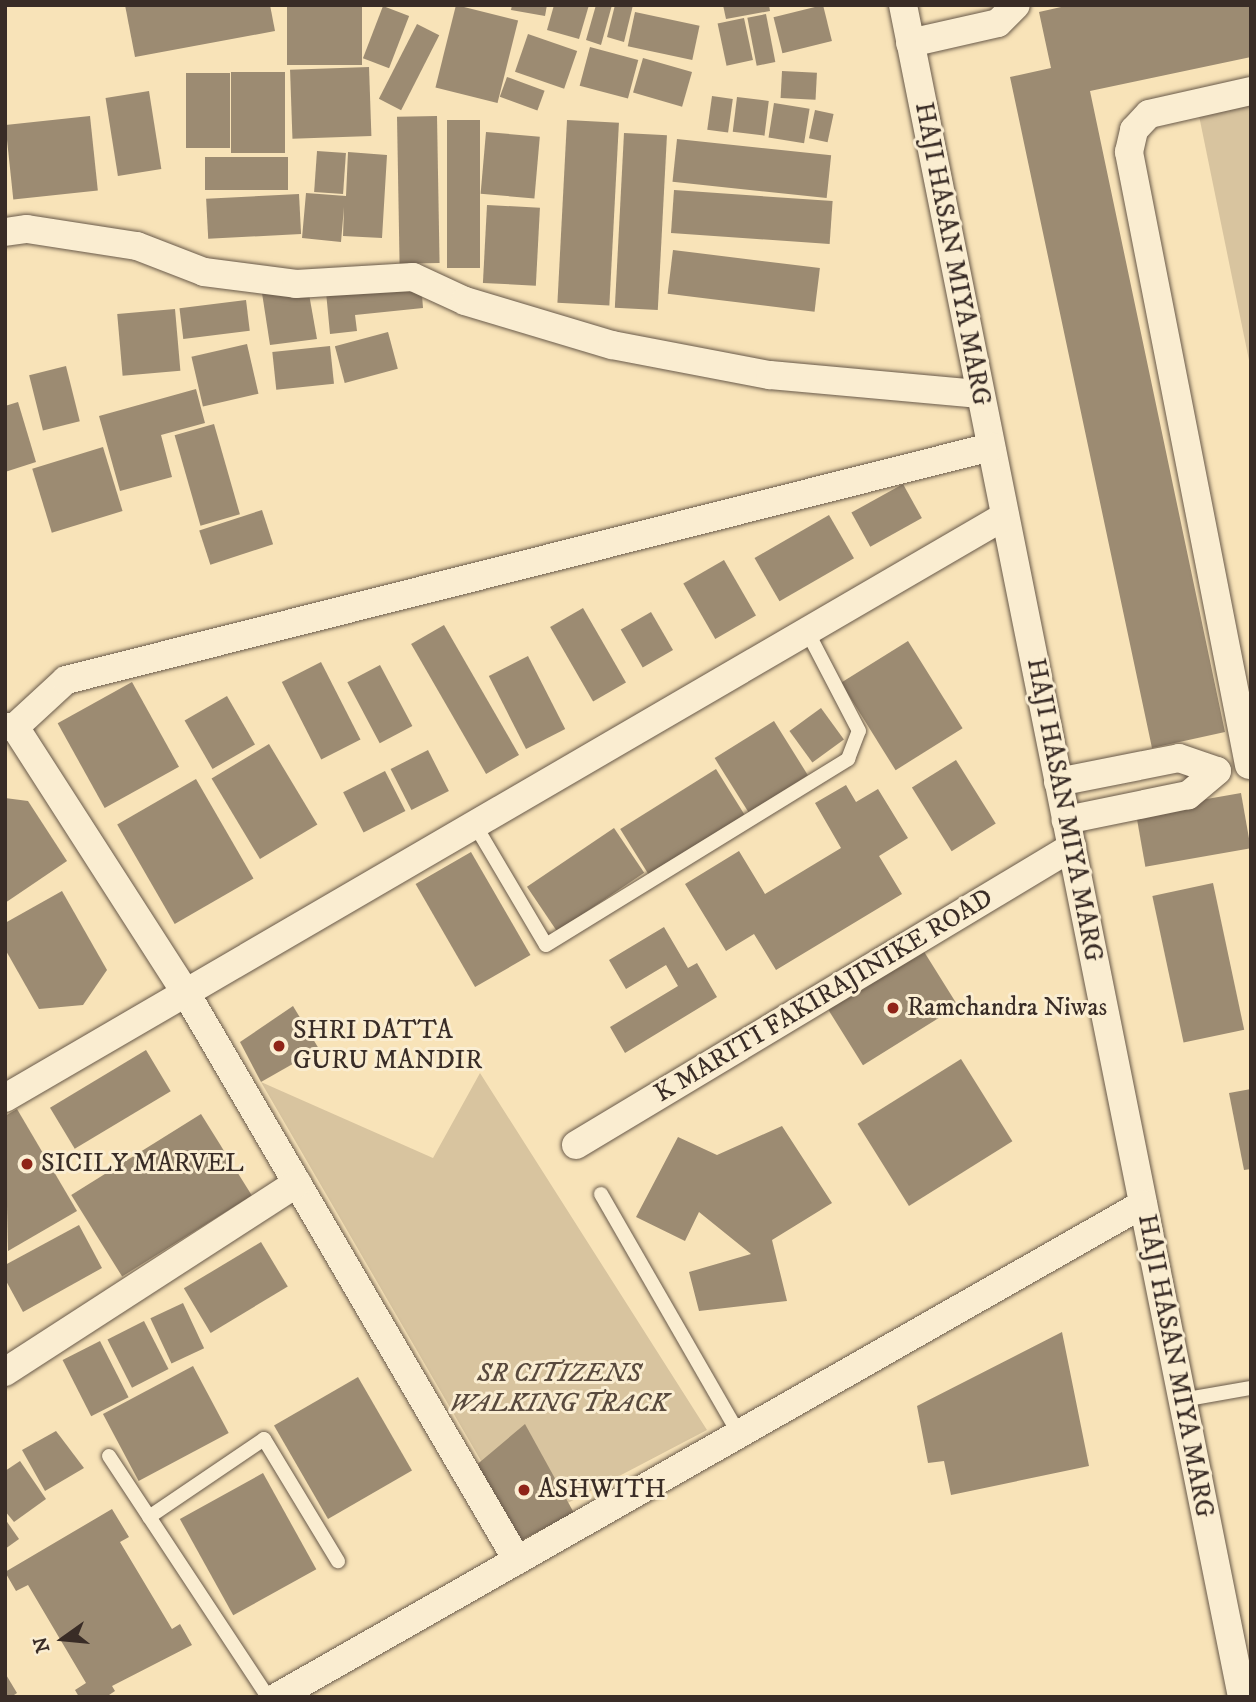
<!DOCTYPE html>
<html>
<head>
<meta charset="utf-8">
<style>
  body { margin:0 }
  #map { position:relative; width:1256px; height:1702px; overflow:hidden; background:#f8e3b8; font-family:"IM FELL DW Pica",serif }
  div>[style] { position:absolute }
  .green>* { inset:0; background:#d8c49f }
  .building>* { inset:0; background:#9c8b72; transform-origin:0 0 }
  .roads { filter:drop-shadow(0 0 2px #695a4a) drop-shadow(0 0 2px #695a4a) }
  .service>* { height:14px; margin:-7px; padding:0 7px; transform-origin:7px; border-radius:7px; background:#faedd1 }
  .minor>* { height:28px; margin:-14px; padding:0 14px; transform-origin:14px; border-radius:14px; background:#faedd1 }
  .dots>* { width:19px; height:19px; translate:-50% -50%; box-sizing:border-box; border:4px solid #faedd1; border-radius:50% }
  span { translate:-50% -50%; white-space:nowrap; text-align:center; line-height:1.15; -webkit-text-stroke:6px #faedd1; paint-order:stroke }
  .street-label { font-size:26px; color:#392c26 }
  .poi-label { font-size:26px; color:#392c26 }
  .left { translate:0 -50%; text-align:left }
  .park-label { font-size:26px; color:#594a3e; font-style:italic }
  .frame { position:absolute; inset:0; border:7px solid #392c26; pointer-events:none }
  .north { position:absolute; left:28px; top:1604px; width:70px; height:70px; -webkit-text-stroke:5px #faedd1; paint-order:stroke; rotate:255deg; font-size:19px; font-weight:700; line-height:28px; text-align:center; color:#392c26 }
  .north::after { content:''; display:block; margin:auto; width:24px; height:32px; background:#392c26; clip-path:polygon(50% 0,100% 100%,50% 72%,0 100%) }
</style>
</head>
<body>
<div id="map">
  <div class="green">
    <i style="clip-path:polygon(1251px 90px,1251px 370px,1196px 101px)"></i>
    <i style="clip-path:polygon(480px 1073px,707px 1430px,520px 1528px,261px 1082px,433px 1158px)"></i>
  </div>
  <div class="building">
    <i style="clip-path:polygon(125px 5px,270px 5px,275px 31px,135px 57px)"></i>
    <i style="left:287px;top:5px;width:75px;height:60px"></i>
    <i style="left:456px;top:5px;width:64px;height:85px;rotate:14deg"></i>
    <i style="clip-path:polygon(512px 5px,547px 5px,545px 16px,511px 10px)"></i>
    <i style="clip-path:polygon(554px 5px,589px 5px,579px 39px,547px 30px)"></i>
    <i style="clip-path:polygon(596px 5px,612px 5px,601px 45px,586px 40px)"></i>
    <i style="clip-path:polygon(615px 5px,633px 5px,624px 42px,607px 37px)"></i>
    <i style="clip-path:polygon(723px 5px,769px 5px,770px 11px,726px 19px)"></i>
    <i style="left:823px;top:5px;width:37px;height:51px;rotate:76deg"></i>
    <i style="clip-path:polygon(1070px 5px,1251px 5px,1251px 57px,1090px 91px,1225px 732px,1152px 748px,1010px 77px,1051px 68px,1039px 12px)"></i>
    <i style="left:383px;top:6px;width:28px;height:56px;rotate:21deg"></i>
    <i style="left:635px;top:12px;width:66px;height:35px;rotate:12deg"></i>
    <i style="left:766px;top:14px;width:49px;height:19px;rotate:79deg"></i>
    <i style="left:744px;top:18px;width:43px;height:27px;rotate:78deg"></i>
    <i style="left:417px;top:24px;width:25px;height:84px;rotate:27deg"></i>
    <i style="left:528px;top:34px;width:52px;height:40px;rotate:19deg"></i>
    <i style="left:590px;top:47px;width:50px;height:40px;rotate:15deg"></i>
    <i style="left:643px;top:58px;width:51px;height:36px;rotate:16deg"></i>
    <i style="left:369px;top:67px;width:69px;height:79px;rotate:88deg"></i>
    <i style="left:782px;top:71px;width:35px;height:27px;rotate:3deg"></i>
    <i style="left:285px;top:72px;width:81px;height:54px;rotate:90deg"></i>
    <i style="left:186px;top:73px;width:44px;height:75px"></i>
    <i style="left:507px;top:77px;width:40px;height:21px;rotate:20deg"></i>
    <i style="left:149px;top:91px;width:79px;height:44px;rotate:81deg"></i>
    <i style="left:712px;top:96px;width:21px;height:34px;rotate:8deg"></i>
    <i style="left:737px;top:97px;width:32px;height:35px;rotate:7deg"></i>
    <i style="left:774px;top:103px;width:36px;height:35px;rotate:9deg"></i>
    <i style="left:815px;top:110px;width:19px;height:29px;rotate:12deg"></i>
    <i style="left:90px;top:116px;width:75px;height:85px;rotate:84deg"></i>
    <i style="left:437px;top:116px;width:147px;height:40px;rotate:89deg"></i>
    <i style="left:447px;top:120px;width:33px;height:148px"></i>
    <i style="left:567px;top:120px;width:52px;height:183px;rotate:3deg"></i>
    <i style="left:486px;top:132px;width:54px;height:62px;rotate:5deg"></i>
    <i style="left:624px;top:133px;width:43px;height:175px;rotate:3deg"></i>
    <i style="left:677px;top:139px;width:155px;height:43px;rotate:6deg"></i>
    <i style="left:317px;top:151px;width:29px;height:41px;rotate:4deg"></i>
    <i style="clip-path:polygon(348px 152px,387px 155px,382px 238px,343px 236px,344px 207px,341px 242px,302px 238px,306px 193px,346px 196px)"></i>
    <i style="left:205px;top:157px;width:83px;height:33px"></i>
    <i style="left:674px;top:190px;width:159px;height:43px;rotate:4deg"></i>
    <i style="left:299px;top:194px;width:40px;height:93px;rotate:87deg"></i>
    <i style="left:487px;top:205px;width:53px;height:78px;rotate:3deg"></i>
    <i style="left:673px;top:250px;width:148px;height:44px;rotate:7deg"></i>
    <i style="clip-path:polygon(421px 282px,423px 308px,355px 315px,357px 331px,330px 334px,326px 292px)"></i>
    <i style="clip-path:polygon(262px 293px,309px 294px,317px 339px,270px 345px)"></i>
    <i style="left:246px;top:300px;width:31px;height:67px;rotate:83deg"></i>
    <i style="left:175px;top:309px;width:62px;height:58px;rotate:85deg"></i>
    <i style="left:388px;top:332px;width:38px;height:55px;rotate:75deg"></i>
    <i style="left:247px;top:344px;width:51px;height:57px;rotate:77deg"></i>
    <i style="left:330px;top:346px;width:38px;height:58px;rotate:84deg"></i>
    <i style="left:66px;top:366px;width:57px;height:38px;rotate:76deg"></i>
    <i style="clip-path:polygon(196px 389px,205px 423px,161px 435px,172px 477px,120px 491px,99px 416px)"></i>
    <i style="clip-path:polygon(18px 402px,36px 462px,5px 472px,5px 406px)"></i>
    <i style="left:214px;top:424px;width:94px;height:41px;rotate:74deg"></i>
    <i style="left:103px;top:447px;width:67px;height:74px;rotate:73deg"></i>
    <i style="left:903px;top:484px;width:39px;height:59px;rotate:61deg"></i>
    <i style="left:262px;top:510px;width:36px;height:66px;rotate:72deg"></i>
    <i style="left:829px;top:515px;width:50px;height:86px;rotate:60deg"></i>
    <i style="left:724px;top:560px;width:64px;height:47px;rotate:60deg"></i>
    <i style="left:583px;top:608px;width:86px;height:38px;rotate:60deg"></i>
    <i style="left:651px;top:612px;width:44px;height:35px;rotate:60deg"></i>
    <i style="left:444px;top:625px;width:150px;height:38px;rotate:60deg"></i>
    <i style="left:908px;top:641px;width:103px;height:79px;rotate:58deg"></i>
    <i style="left:528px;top:656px;width:82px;height:44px;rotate:63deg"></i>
    <i style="left:321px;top:662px;width:87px;height:44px;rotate:63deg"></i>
    <i style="left:380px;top:665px;width:69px;height:37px;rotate:62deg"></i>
    <i style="left:132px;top:682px;width:97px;height:85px;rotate:61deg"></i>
    <i style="left:227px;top:696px;width:56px;height:49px;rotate:60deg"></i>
    <i style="left:821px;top:708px;width:39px;height:39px;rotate:54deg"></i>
    <i style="left:774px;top:721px;width:64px;height:70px;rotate:58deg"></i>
    <i style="left:269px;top:744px;width:94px;height:67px;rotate:59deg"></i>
    <i style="left:428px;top:750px;width:46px;height:42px;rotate:63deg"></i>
    <i style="left:956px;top:760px;width:75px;height:52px;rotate:58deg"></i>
    <i style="left:716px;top:769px;width:54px;height:113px;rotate:58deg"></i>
    <i style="left:385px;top:771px;width:45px;height:47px;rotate:63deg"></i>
    <i style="left:196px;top:779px;width:115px;height:91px;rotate:60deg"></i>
    <i style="clip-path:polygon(846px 785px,856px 802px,878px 789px,908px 838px,879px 856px,902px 894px,776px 970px,754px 934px,726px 951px,685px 884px,739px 851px,765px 894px,841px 848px,815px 803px)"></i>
    <i style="left:1241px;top:793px;width:56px;height:107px;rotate:80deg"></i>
    <i style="clip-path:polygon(5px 798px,28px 801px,67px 861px,5px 903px)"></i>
    <i style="left:614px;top:828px;width:54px;height:105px;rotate:56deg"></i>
    <i style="left:471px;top:852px;width:119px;height:64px;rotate:60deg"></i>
    <i style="left:1213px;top:883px;width:150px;height:62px;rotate:78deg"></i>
    <i style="clip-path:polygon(62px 891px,107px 970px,83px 1005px,39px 1009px,5px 949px,5px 923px)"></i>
    <i style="clip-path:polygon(664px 927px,688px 968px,697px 963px,717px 997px,625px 1053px,610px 1027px,678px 986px,666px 965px,626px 989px,609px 960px)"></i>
    <i style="left:923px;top:950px;width:66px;height:112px;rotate:58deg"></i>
    <i style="clip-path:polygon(293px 1006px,319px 1049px,261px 1082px,240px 1042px)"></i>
    <i style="left:146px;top:1050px;width:48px;height:112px;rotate:59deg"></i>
    <i style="left:961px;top:1059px;width:97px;height:122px;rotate:58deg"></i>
    <i style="clip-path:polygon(1251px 1089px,1251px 1169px,1244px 1170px,1229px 1093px)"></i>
    <i style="clip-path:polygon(17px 1109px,77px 1211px,8px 1251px,5px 1116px)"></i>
    <i style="left:201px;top:1114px;width:96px;height:153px;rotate:58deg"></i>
    <i style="clip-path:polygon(782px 1126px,832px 1203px,772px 1240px,787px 1301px,699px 1311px,689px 1272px,751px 1254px,699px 1212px,685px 1241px,636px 1217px,678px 1137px,717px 1155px)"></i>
    <i style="clip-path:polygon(79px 1225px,102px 1268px,23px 1312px,5px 1279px,5px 1265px)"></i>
    <i style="left:261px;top:1242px;width:52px;height:90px;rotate:59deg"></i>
    <i style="left:183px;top:1303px;width:50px;height:36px;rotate:65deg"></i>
    <i style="left:144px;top:1321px;width:54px;height:41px;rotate:63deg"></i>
    <i style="clip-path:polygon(1062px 1332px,1089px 1466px,951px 1495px,944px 1461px,928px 1463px,917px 1406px)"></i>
    <i style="left:100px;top:1341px;width:63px;height:42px;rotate:63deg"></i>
    <i style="left:193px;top:1366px;width:76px;height:102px;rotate:62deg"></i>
    <i style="left:358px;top:1377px;width:108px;height:97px;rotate:60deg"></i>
    <i style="clip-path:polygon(525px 1424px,574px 1513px,518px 1542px,474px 1467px)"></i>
    <i style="clip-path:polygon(56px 1431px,84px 1468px,45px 1491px,22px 1450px)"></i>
    <i style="clip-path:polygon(20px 1461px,46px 1499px,14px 1522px,5px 1511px,5px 1471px)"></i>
    <i style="left:263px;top:1473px;width:110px;height:95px;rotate:61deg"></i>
    <i style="clip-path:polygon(112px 1509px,129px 1537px,120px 1542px,172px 1629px,180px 1624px,192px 1645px,112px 1686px,115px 1691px,106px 1697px,79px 1697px,75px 1690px,86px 1683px,28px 1585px,16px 1591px,5px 1572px)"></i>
    <i style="clip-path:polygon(5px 1519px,19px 1539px,5px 1549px)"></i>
    <i style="clip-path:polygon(5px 1673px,17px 1693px,11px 1697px,5px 1697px)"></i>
  </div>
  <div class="roads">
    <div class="service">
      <i style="left:475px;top:825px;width:139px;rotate:59.4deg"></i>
      <i style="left:546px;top:945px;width:355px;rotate:-31.6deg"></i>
      <i style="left:848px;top:759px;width:30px;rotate:-69deg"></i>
      <i style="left:859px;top:731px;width:113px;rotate:-117.5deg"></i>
      <i style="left:601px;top:1194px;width:277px;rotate:60.1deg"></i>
      <i style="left:1182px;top:1400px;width:70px;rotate:-9.9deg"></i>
      <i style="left:109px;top:1456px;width:289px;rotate:56.6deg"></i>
      <i style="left:149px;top:1517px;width:139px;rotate:-34.1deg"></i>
      <i style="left:264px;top:1439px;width:143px;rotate:58.8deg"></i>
    </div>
    <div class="minor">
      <i style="left:903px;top:5px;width:1726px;rotate:78.67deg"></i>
      <i style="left:910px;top:43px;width:90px;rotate:-12.8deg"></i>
      <i style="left:998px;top:23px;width:25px;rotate:-45deg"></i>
      <i style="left:5px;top:232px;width:22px;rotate:-8deg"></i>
      <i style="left:27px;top:229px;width:111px;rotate:8.8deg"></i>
      <i style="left:137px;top:246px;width:72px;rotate:21.2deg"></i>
      <i style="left:204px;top:272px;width:93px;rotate:7.4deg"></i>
      <i style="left:296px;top:284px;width:117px;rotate:-3.4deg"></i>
      <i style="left:413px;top:277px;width:57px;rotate:24.8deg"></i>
      <i style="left:465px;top:301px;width:153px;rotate:16.7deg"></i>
      <i style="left:612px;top:345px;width:161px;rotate:10.8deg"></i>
      <i style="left:770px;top:375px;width:211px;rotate:5.2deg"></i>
      <i style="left:5px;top:727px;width:10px"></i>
      <i style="left:15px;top:727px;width:69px;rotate:-42.7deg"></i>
      <i style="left:66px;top:680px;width:954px;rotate:-14.14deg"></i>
      <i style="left:15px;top:727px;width:316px;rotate:57.3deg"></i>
      <i style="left:186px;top:993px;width:657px;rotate:59.72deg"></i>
      <i style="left:1249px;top:765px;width:625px;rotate:-101.08deg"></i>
      <i style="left:1129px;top:152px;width:23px;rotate:-77deg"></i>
      <i style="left:1134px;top:130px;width:22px;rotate:-47deg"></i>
      <i style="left:1149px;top:114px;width:105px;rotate:-12.7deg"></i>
      <i style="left:1058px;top:782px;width:123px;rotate:-11.2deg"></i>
      <i style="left:1179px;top:758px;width:40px;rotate:18.9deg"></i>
      <i style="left:1217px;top:771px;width:38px;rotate:140deg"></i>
      <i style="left:1188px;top:795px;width:125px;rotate:168.4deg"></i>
      <i style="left:5px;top:1098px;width:1157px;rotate:-30.2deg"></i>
      <i style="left:576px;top:1145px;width:579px;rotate:-31deg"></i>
      <i style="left:5px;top:1372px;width:348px;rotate:-32.9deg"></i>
      <i style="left:277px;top:1697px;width:996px;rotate:-29.65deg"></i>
    </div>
  </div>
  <div class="dots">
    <i style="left:893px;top:1008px;background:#8f2418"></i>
    <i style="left:279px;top:1046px;background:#8f2418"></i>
    <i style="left:27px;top:1164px;background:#8f2418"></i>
    <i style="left:524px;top:1490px;background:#8f2418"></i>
  </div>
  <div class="street-label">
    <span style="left:952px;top:254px;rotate:79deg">HAJI HASAN MIYA MARG</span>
    <span style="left:1064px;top:810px;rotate:79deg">HAJI HASAN MIYA MARG</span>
    <span style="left:824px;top:996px;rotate:-31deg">K MARITI FAKIRAJINIKE ROAD</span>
    <span style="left:1175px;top:1366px;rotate:79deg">HAJI HASAN MIYA MARG</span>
  </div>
  <div class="poi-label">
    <span class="left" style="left:907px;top:1008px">Ramchandra Niwas</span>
    <span class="left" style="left:293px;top:1046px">SHRI DATTA<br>GURU MANDIR</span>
    <span class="left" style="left:41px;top:1164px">SICILY MARVEL</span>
    <span class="left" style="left:538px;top:1490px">ASHWITH</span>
  </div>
  <div class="park-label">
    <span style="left:559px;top:1389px">SR CITIZENS<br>WALKING TRACK</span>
  </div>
  <div class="frame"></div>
  <div class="north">N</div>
</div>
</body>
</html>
